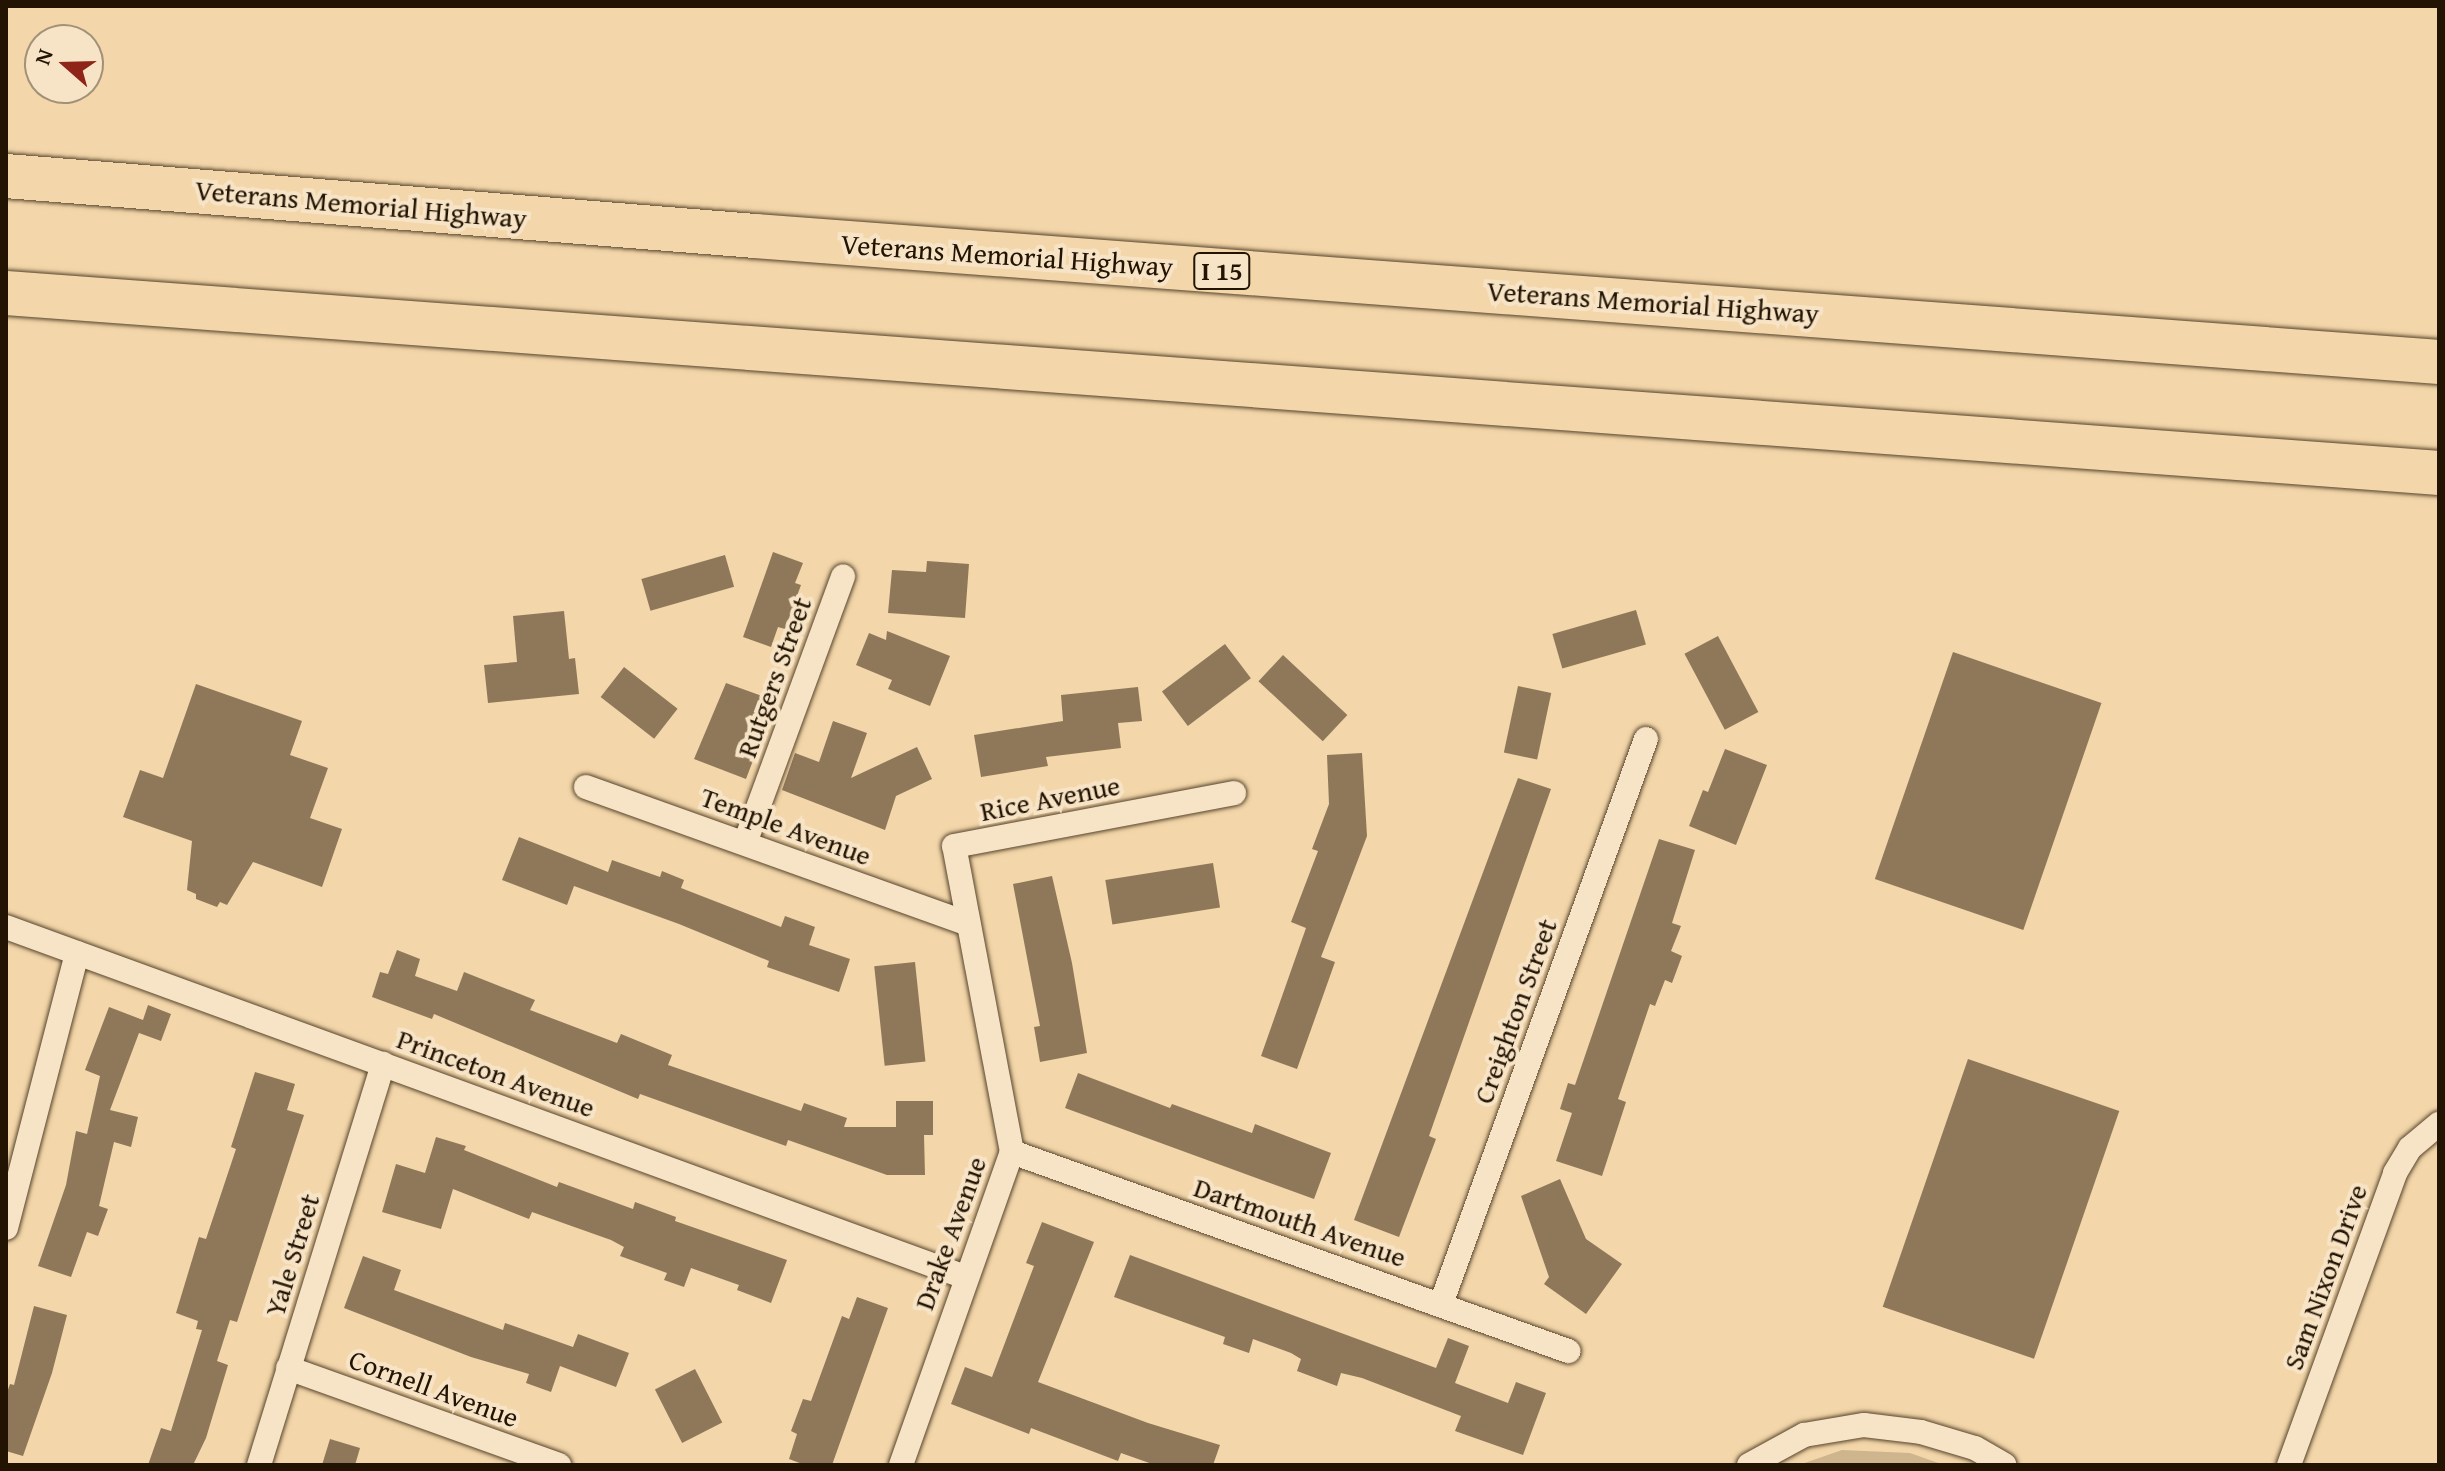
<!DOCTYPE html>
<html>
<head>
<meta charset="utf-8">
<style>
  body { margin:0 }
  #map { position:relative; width:2445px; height:1471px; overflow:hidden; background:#f3d6a9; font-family:"Gentium Book Plus",serif }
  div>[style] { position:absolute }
  .green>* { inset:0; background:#cfb58d }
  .building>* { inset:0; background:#8f7859; transform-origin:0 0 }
  .roads { filter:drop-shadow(0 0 2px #56442c) drop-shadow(0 0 2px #56442c) }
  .street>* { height:24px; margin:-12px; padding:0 12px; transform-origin:12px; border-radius:12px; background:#f7e4c7 }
  .highway>* { height:44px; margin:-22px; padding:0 22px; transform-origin:22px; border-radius:22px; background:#f3d6a9 }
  span { translate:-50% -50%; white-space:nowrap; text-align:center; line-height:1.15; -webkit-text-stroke:8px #f7e4c7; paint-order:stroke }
  .shield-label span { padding:2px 6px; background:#f7e4c7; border:2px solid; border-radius:6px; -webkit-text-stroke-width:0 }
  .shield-label { font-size:26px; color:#221302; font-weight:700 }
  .street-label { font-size:28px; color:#221302 }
  .frame { position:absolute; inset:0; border:8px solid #221302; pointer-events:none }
  .north { position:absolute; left:24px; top:24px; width:80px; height:80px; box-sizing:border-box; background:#f7e4c7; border:2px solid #a29078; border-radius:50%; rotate:290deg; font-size:22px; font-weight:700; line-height:32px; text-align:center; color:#221302 }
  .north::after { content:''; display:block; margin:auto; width:28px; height:36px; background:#8f2418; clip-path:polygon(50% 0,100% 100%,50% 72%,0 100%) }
</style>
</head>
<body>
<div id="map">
  <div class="green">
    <i style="clip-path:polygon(1842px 1450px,1910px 1453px,1944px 1465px,1799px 1465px)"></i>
  </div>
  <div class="building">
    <i style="clip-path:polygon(773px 552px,803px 563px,795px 583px,801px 585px,785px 629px,778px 627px,771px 647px,743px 637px)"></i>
    <i style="left:725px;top:555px;width:33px;height:87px;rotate:74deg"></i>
    <i style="clip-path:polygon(927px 561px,969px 564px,965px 618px,888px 613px,892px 570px,926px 572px)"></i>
    <i style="left:1636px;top:610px;width:36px;height:87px;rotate:74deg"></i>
    <i style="clip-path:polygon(564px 611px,569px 659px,575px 658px,579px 694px,488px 703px,484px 665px,517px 662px,513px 616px)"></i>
    <i style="clip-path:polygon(887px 631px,950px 656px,930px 706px,888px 689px,892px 680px,856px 665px,869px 633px,886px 640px)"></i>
    <i style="left:1718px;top:636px;width:86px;height:38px;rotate:62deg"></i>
    <i style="left:1225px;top:644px;width:43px;height:79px;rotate:53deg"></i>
    <i style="left:1953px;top:652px;width:157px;height:240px;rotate:19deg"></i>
    <i style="left:1283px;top:655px;width:88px;height:36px;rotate:43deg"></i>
    <i style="left:624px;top:667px;width:68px;height:38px;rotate:38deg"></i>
    <i style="clip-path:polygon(726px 683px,762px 696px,746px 737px,760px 742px,746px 779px,694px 759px)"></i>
    <i style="clip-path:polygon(196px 684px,302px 721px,290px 755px,328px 768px,310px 818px,342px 829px,322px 887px,253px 862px,227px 905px,220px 902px,217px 907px,196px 899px,196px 894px,187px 890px,192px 841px,123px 817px,140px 770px,163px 778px)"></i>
    <i style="left:1518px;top:686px;width:34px;height:68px;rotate:12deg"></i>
    <i style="clip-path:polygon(1138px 687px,1142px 721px,1118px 723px,1121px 748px,1046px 757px,1048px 766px,981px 777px,974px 735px,1063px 721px,1061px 695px)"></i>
    <i style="clip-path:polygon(833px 721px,867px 733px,851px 778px,917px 747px,932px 779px,896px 796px,885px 830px,782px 790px,795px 753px,819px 762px)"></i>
    <i style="clip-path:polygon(1725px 749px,1767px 765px,1736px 845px,1689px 826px,1703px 790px,1708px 792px)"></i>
    <i style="clip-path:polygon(1362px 753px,1367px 836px,1321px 957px,1335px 962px,1297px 1069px,1261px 1056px,1306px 928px,1291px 922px,1318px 851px,1312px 849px,1329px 804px,1327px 755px)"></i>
    <i style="clip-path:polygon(1518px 778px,1551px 789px,1429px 1136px,1436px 1139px,1399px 1237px,1354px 1220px)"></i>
    <i style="clip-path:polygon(519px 837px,608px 872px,612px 860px,660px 877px,662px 871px,684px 880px,681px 888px,781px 927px,785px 916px,815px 927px,809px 945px,850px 959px,839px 992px,767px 967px,769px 961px,679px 924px,574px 886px,567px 905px,502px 880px)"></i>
    <i style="clip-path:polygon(1659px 839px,1695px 850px,1672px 923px,1681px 926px,1671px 951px,1682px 956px,1672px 983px,1665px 980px,1655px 1006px,1650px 1004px,1618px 1099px,1626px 1102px,1602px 1176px,1556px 1161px,1572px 1113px,1560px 1109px,1568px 1083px,1575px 1085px)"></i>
    <i style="left:1213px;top:863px;width:45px;height:109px;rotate:81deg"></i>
    <i style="clip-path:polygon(1052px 876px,1072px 963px,1087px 1053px,1040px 1062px,1034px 1027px,1040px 1026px,1013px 884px)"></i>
    <i style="clip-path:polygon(397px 950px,420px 959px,415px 976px,457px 991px,464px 972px,535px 1000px,530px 1010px,617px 1043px,621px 1034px,672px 1055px,668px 1065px,801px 1111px,804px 1103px,847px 1118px,844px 1127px,896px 1127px,896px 1101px,933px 1101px,933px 1135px,924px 1135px,925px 1175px,887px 1175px,788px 1140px,786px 1146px,640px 1094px,638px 1099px,434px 1014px,432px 1019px,372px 997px,380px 972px,388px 974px)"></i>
    <i style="left:915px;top:962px;width:100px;height:41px;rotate:84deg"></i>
    <i style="clip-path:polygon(148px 1005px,171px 1014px,161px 1041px,139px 1033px,110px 1110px,138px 1117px,131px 1147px,114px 1142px,99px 1206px,108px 1209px,98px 1236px,87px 1232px,71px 1277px,38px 1266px,66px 1185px,76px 1131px,87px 1134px,100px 1076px,85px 1070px,109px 1007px,143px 1020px)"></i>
    <i style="left:1968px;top:1059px;width:160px;height:262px;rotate:19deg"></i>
    <i style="clip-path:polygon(255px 1072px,295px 1084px,287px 1110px,304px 1115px,237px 1322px,230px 1320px,217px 1361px,228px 1365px,206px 1438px,193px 1465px,148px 1465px,161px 1428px,171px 1431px,202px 1330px,196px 1329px,198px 1321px,176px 1313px,199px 1237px,206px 1239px,236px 1149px,231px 1147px)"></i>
    <i style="clip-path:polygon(1078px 1073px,1170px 1108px,1172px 1104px,1252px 1133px,1255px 1124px,1331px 1153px,1314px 1199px,1065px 1108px)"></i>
    <i style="clip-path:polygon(436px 1137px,466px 1146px,464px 1150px,557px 1187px,559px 1182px,633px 1209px,635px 1202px,676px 1217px,675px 1221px,787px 1260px,771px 1303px,737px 1290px,739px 1285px,691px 1268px,684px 1287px,664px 1280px,667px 1273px,620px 1256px,624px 1247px,611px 1240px,532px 1212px,529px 1219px,453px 1189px,441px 1229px,382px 1212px,396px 1164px,425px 1173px)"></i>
    <i style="clip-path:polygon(1560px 1179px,1586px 1239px,1622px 1264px,1586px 1314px,1544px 1284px,1549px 1277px,1521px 1196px)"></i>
    <i style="clip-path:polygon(1042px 1222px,1094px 1242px,1038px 1382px,1148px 1423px,1220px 1445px,1213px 1465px,1155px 1465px,1121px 1453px,1118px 1461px,1031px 1428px,1029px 1434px,951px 1404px,965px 1367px,992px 1377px,1034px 1266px,1026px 1263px)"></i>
    <i style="clip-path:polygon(1130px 1255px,1436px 1368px,1448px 1338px,1469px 1346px,1455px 1383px,1508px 1403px,1516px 1382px,1546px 1393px,1523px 1455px,1455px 1431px,1461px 1416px,1362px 1378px,1341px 1373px,1337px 1386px,1297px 1371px,1301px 1359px,1291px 1353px,1253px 1339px,1249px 1353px,1223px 1344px,1225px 1337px,1114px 1297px)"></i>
    <i style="clip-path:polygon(363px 1256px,401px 1270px,394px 1290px,503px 1330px,505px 1323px,573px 1347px,578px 1334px,629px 1353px,616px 1387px,560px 1366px,551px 1392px,526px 1383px,529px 1374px,471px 1357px,344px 1308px)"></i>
    <i style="clip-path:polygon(857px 1297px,888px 1308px,832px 1465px,805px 1465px,789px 1459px,797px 1434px,791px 1431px,803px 1399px,811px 1401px,842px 1316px,849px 1319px)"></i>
    <i style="clip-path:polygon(34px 1306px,67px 1315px,52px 1373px,23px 1456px,6px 1451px,6px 1395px,10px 1384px,14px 1385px)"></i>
    <i style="left:695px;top:1369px;width:60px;height:45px;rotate:63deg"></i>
    <i style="clip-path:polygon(330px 1439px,360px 1448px,355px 1465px,322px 1465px)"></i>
  </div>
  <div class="roads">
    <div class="street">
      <i style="left:586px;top:787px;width:403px;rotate:19.7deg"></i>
      <i style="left:745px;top:843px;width:284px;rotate:-69.8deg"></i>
      <i style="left:6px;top:927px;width:1021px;rotate:20.05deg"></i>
      <i style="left:1012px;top:1152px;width:591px;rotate:19.69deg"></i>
      <i style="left:6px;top:1228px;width:284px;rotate:-75.5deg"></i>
      <i style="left:1441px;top:1304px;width:601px;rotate:-70.06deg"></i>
      <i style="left:288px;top:1368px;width:288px;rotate:19.7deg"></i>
      <i style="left:259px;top:1465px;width:420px;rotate:-72.8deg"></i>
      <i style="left:901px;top:1465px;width:332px;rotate:-70.5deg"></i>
      <i style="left:1012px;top:1152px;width:311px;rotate:-100.7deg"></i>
      <i style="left:954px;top:846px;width:285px;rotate:-10.7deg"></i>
      <i style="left:1749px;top:1465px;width:63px;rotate:-28.6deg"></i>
      <i style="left:1804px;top:1435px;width:61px;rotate:-9.5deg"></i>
      <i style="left:1864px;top:1425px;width:57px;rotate:7deg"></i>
      <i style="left:1921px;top:1432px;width:56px;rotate:16.5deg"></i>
      <i style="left:1975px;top:1448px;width:34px;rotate:30deg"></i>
      <i style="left:2289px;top:1465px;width:311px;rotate:-70deg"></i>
      <i style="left:2395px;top:1173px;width:29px;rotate:-59deg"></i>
      <i style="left:2410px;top:1148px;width:38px;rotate:-40deg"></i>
    </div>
    <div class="highway">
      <i style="left:6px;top:176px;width:751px;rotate:4.58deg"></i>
      <i style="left:755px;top:236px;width:1689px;rotate:4.28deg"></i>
      <i style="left:6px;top:293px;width:2440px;rotate:4.23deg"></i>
    </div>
  </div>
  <div class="shield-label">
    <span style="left:1222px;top:271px">I 15</span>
  </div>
  <div class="street-label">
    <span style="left:361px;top:204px;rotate:5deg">Veterans Memorial Highway</span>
    <span style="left:1007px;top:255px;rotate:4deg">Veterans Memorial Highway</span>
    <span style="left:1653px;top:302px;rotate:4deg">Veterans Memorial Highway</span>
    <span style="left:774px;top:677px;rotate:-70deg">Rutgers Street</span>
    <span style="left:1050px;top:798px;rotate:-11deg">Rice Avenue</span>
    <span style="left:786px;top:826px;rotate:20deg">Temple Avenue</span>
    <span style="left:1515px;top:1011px;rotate:-70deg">Creighton Street</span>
    <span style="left:496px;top:1073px;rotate:20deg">Princeton Avenue</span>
    <span style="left:1300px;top:1222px;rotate:19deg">Dartmouth Avenue</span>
    <span style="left:950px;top:1233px;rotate:-70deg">Drake Avenue</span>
    <span style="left:292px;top:1255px;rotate:-73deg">Yale Street</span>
    <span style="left:2325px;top:1277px;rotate:-70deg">Sam Nixon Drive</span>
    <span style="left:434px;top:1388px;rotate:20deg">Cornell Avenue</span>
  </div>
  <div class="frame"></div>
  <div class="north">N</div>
</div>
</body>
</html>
